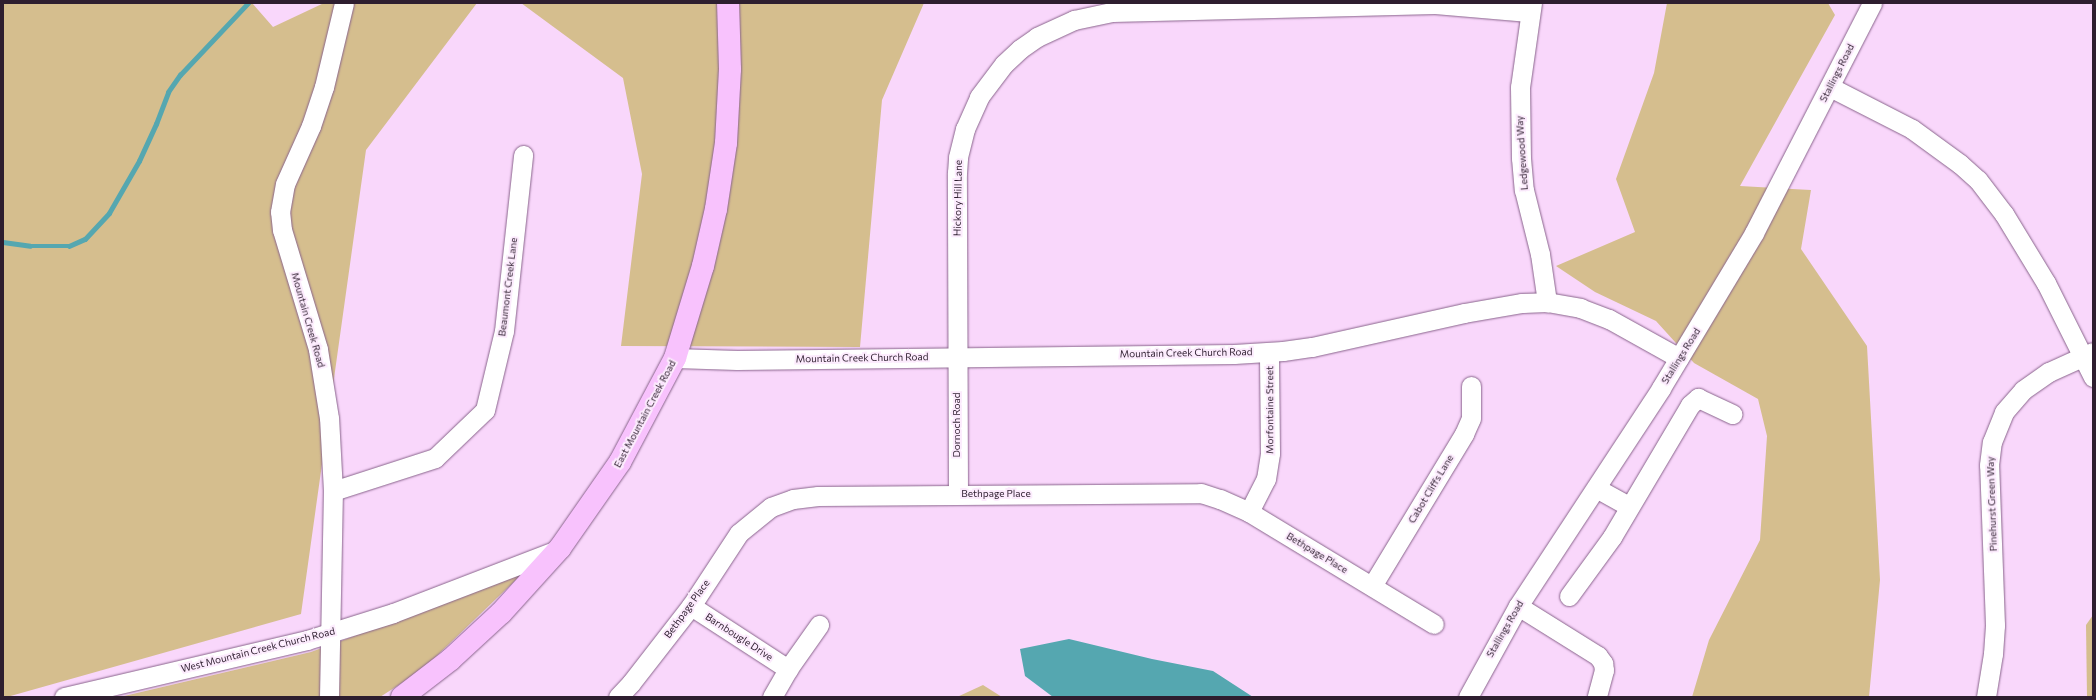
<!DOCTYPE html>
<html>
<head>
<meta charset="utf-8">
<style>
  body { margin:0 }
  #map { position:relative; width:2096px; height:700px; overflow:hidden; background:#f9d7fb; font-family:Commissioner,sans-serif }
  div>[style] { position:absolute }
  .green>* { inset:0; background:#d5be8e }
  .water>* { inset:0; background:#55a7b0 }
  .stream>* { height:4.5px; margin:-2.25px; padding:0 2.25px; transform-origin:2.25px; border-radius:2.25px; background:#55a7b0 }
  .roads { filter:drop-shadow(0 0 1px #89648c) drop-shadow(0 0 1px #89648c) }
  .minor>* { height:19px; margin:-9.5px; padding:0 9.5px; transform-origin:9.5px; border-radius:9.5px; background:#fff }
  .major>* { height:22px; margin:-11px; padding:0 11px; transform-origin:11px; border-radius:11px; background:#f8c2fd }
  span { translate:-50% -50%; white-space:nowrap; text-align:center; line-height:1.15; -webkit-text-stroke:4px #fcebfd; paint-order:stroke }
  .street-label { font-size:10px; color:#2e1e2f }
  .frame { position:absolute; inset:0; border:4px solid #2e1e2f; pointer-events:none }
</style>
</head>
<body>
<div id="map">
  <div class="green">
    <i style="clip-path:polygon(3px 3px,252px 3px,273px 27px,324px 3px,477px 3px,366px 150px,301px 614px,7px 697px,4px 697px,3px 692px)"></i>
    <i style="clip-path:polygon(521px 3px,924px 3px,882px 100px,860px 347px,621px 346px,642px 174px,623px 78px)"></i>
    <i style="clip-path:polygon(1667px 3px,1828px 3px,1835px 15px,1740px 186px,1811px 190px,1801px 249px,1867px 346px,1880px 580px,1869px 697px,1692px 697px,1709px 640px,1760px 540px,1767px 436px,1758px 399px,1694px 363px,1656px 321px,1595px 292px,1556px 266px,1635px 232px,1616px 179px,1654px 73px)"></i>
    <i style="clip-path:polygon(522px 574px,422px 670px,380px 697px,120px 697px,311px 652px)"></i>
    <i style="clip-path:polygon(2093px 615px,2093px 697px,2087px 697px,2086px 625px)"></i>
    <i style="clip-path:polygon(983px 685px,1002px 697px,957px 697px)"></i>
  </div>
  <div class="water">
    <i style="clip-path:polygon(1069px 639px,1152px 659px,1213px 671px,1253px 697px,1053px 697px,1025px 676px,1020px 649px)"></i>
  </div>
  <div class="stream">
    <i style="left:3px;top:242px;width:27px;rotate:8deg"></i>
    <i style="left:30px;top:246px;width:39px"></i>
    <i style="left:69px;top:246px;width:17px;rotate:-24deg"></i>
    <i style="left:85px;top:239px;width:35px;rotate:-47deg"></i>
    <i style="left:109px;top:213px;width:60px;rotate:-60deg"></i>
    <i style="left:139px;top:161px;width:41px;rotate:-65.3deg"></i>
    <i style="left:156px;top:124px;width:34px;rotate:-69deg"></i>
    <i style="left:168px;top:92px;width:21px;rotate:-55deg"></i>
    <i style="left:180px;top:75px;width:99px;rotate:-46.6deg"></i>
  </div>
  <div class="roads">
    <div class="minor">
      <i style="left:1532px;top:3px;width:85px;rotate:98.1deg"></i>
      <i style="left:1520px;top:87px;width:71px;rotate:89.2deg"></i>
      <i style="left:1521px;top:158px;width:32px;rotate:85deg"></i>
      <i style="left:1524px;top:190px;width:66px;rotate:76deg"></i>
      <i style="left:1540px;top:254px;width:49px;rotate:81.7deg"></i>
      <i style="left:1830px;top:87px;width:92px;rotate:27.1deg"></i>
      <i style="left:1912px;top:129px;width:59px;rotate:36.1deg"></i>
      <i style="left:1960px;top:164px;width:24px;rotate:42deg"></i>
      <i style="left:1978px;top:180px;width:43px;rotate:52.6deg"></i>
      <i style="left:2004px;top:214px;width:81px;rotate:58.7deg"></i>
      <i style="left:2046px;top:283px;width:105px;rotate:63.4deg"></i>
      <i style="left:675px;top:358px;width:62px;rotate:1.8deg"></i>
      <i style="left:737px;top:360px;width:497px;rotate:-0.7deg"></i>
      <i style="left:1234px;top:354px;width:49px;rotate:-3.5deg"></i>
      <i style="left:1283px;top:351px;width:29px;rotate:-8deg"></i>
      <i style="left:1312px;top:347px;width:156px;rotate:-12.6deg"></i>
      <i style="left:1464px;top:313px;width:59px;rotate:-9.8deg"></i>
      <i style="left:1522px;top:303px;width:25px;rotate:-2deg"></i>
      <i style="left:1547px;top:302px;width:34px;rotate:10deg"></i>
      <i style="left:1580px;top:308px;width:31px;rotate:21deg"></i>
      <i style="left:1609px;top:319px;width:80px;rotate:29.1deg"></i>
      <i style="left:1596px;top:488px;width:38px;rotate:29deg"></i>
      <i style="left:333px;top:491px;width:107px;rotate:-17.9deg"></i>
      <i style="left:435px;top:458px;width:69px;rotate:-43.8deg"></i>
      <i style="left:485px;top:410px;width:81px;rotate:-76.5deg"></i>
      <i style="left:504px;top:331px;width:177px;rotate:-83.8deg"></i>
      <i style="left:958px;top:494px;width:321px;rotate:-90.2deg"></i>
      <i style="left:957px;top:173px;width:16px;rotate:-86deg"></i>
      <i style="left:958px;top:157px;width:29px;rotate:-76deg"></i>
      <i style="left:965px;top:129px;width:35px;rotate:-66deg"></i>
      <i style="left:979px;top:97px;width:41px;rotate:-52.9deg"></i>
      <i style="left:1004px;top:64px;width:22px;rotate:-43deg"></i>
      <i style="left:1020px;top:49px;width:21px;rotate:-35deg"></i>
      <i style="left:1037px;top:37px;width:41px;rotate:-24.7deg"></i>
      <i style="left:1074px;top:20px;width:39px;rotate:-12deg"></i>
      <i style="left:1112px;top:12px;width:323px;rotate:-1.4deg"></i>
      <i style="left:1435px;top:4px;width:94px;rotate:4.9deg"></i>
      <i style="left:1249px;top:512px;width:37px;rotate:-63deg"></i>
      <i style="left:1266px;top:479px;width:26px;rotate:-81deg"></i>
      <i style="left:1270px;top:453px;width:101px;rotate:-90.6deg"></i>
      <i style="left:1372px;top:586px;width:178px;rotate:-58.8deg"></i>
      <i style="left:1464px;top:434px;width:17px;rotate:-66deg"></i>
      <i style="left:1471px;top:418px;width:32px;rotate:-90deg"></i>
      <i style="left:1569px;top:596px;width:73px;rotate:-53.9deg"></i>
      <i style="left:1612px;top:537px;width:153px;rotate:-59.4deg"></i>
      <i style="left:1690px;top:405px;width:11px;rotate:-41deg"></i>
      <i style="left:1698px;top:398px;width:38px;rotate:25deg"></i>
      <i style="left:691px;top:606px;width:116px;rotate:33deg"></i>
      <i style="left:1518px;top:606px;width:94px;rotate:32deg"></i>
      <i style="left:1598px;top:656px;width:9px;rotate:54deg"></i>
      <i style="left:1603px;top:663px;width:7px;rotate:82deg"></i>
      <i style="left:1604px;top:670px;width:28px;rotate:105deg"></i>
      <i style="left:64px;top:697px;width:250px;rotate:-13.2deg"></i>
      <i style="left:307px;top:640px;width:90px;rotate:-17.4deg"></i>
      <i style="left:393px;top:613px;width:179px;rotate:-21deg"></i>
      <i style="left:329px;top:697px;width:206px;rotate:-88.9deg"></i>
      <i style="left:333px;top:491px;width:73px;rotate:-93.1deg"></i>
      <i style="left:329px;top:418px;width:70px;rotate:-99.1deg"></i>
      <i style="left:318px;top:349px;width:124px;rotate:-106.8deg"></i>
      <i style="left:282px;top:230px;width:18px;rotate:-96deg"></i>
      <i style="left:280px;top:212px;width:28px;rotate:-80deg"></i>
      <i style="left:285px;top:184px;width:64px;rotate:-65.9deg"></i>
      <i style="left:311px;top:126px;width:41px;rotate:-71.6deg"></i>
      <i style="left:324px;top:87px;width:86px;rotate:-76.6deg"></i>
      <i style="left:618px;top:697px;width:19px;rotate:-47deg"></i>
      <i style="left:631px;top:683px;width:98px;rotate:-52.1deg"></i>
      <i style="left:691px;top:606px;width:87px;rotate:-56.7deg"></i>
      <i style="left:739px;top:533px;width:41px;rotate:-39.1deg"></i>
      <i style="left:771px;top:507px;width:23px;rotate:-20deg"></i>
      <i style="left:793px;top:499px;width:25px;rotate:-7deg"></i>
      <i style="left:818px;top:496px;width:383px;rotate:-0.4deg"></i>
      <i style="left:1201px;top:493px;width:20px;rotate:18deg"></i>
      <i style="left:1220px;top:499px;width:32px;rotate:24deg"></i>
      <i style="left:1249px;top:512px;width:216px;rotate:31.2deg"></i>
      <i style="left:772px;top:697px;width:32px;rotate:-60deg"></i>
      <i style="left:788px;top:669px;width:54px;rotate:-54.8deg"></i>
      <i style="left:1468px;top:697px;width:104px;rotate:-61.2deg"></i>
      <i style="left:1518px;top:606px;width:261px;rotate:-56.7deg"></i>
      <i style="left:1661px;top:388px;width:181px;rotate:-59deg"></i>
      <i style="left:1754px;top:233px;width:259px;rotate:-62.8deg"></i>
      <i style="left:1986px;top:697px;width:44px;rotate:-80.8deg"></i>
      <i style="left:1993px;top:654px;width:29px;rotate:-86deg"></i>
      <i style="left:1995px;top:625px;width:160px;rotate:-92.1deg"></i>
      <i style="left:1989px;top:465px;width:23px;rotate:-83deg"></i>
      <i style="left:1992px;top:442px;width:32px;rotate:-68deg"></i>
      <i style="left:2004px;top:412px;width:29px;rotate:-49deg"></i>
      <i style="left:2023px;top:390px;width:32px;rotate:-35deg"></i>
      <i style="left:2049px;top:372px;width:48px;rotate:-24.4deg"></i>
    </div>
    <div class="major">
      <i style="left:402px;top:697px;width:61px;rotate:-37.6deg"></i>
      <i style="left:450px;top:660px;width:69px;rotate:-42.7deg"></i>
      <i style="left:501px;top:613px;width:88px;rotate:-47.8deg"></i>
      <i style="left:560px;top:548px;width:105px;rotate:-55.1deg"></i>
      <i style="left:620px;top:462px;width:118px;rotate:-62.1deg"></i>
      <i style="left:675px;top:358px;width:96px;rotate:-73.1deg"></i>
      <i style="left:703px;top:266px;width:58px;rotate:-77.2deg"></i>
      <i style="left:716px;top:209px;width:67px;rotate:-81.4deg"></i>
      <i style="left:726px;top:143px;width:74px;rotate:-86.9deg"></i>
      <i style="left:730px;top:69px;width:66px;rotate:-91.7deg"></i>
    </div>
  </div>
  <div class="street-label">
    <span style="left:1837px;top:73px;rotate:-63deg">Stallings Road</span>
    <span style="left:1522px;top:153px;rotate:-94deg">Ledgewood Way</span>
    <span style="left:958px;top:198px;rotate:-89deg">Hickory Hill Lane</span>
    <span style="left:508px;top:287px;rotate:-83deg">Beaumont Creek Lane</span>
    <span style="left:308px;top:320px;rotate:74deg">Mountain Creek Road</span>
    <span style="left:1186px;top:353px;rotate:-1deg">Mountain Creek Church Road</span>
    <span style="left:1681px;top:356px;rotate:-58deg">Stallings Road</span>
    <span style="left:862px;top:358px;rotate:-1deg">Mountain Creek Church Road</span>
    <span style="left:1270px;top:410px;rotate:-90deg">Morfontaine Street</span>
    <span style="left:645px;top:414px;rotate:-62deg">East Mountain Creek Road</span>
    <span style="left:957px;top:425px;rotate:-90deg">Dornoch Road</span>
    <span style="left:1431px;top:489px;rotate:-59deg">Cabot Cliffs Lane</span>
    <span style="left:996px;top:494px">Bethpage Place</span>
    <span style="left:1992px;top:504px;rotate:-92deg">Pinehurst Green Way</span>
    <span style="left:1317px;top:553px;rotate:31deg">Bethpage Place</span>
    <span style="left:687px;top:609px;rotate:-54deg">Bethpage Place</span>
    <span style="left:1505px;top:629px;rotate:-60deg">Stallings Road</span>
    <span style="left:739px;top:637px;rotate:33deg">Barnbougle Drive</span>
    <span style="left:258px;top:650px;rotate:-14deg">West Mountain Creek Church Road</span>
  </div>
  <div class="frame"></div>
</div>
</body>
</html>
